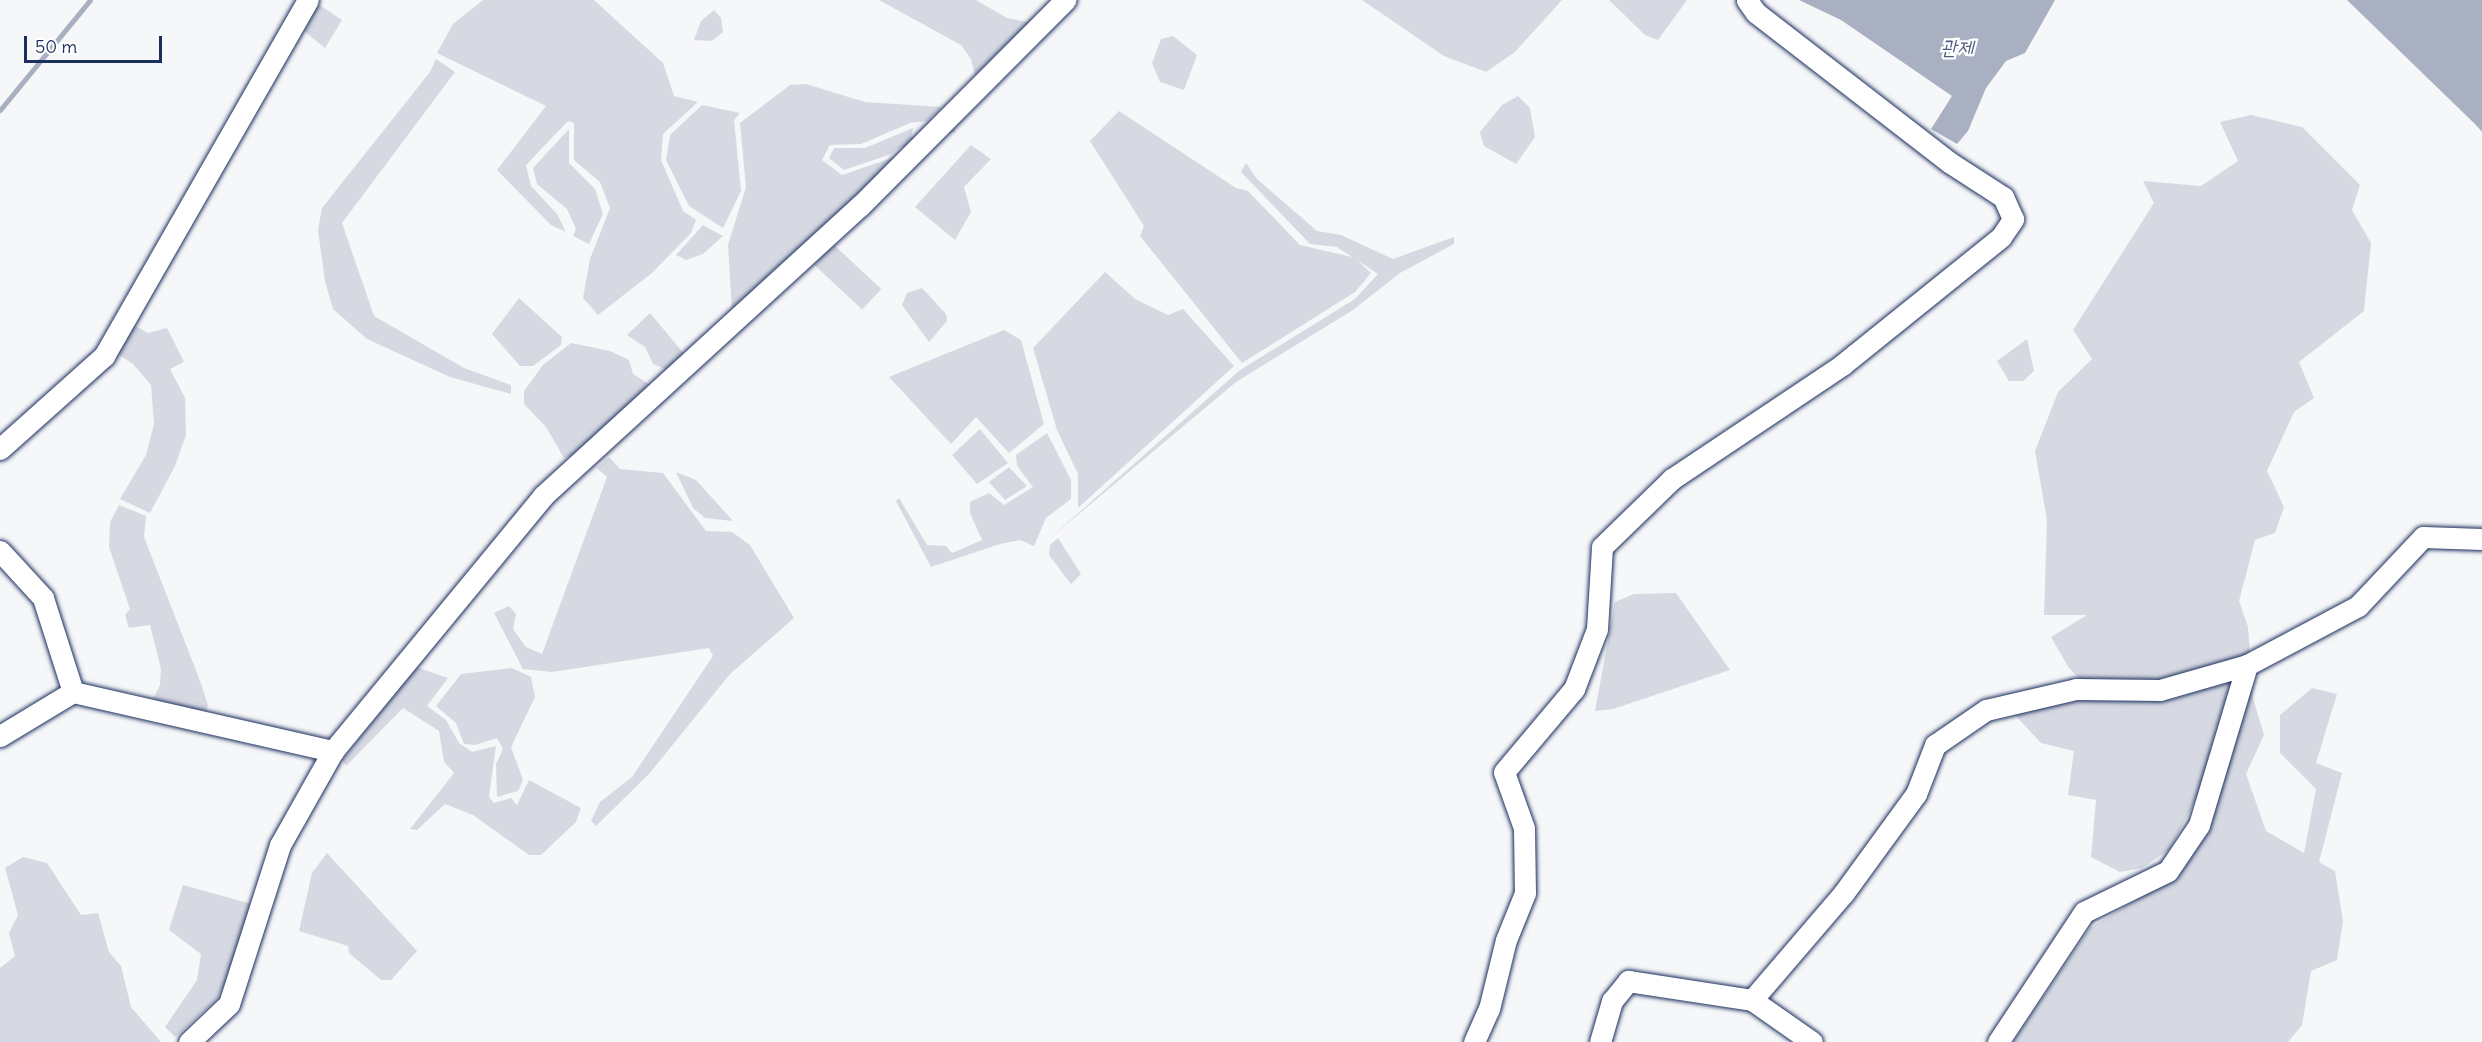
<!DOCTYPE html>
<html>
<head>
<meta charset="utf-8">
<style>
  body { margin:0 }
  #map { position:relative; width:2482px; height:1042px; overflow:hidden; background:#f6f7f9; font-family:Delius,"Poor Story",sans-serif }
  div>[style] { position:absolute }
  .green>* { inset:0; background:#d6d9e2; transform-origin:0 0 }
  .water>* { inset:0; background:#a9b0c1 }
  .stream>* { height:5px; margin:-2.5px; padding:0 2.5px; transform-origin:2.5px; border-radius:2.5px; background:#a9b0c1 }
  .roads { filter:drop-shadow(0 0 2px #1b2f5e) drop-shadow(0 0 2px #1b2f5e) }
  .minor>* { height:21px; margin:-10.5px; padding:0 10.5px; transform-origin:10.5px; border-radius:10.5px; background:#fff }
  span { translate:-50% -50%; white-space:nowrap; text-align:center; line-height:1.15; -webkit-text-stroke:4.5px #fff; paint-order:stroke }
  .water-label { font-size:20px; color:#4d5c81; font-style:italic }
  .scale { position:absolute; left:24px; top:36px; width:138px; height:27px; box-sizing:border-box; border:3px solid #1b2f5e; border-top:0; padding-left:8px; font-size:18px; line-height:21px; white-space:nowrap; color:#1b2f5e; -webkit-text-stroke:4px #fff; paint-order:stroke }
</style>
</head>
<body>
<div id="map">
  <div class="green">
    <i style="clip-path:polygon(483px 0,594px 0,663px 63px,674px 96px,698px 102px,663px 134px,661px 160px,683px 211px,696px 220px,691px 233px,652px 273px,598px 315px,583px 298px,590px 259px,610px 208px,600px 182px,574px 160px,574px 123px,568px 121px,526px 165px,531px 186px,557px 214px,566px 232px,551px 225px,497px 170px,546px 106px,437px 53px,453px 24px)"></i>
    <i style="clip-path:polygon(879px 0,976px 0,1007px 18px,1028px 22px,1048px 4px,975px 75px,971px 59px,961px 45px)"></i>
    <i style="clip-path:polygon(1362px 0,1562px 0,1515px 52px,1486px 72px,1444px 56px)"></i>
    <i style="clip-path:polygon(1609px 0,1687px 0,1658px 40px,1645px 35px)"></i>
    <i style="clip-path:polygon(318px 4px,342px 20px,325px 48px,304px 31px)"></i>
    <i style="clip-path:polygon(714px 10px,721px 18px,723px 32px,712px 41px,694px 40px,701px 21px)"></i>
    <i style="clip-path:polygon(1173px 36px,1197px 55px,1184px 90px,1160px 82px,1152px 63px,1161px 39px)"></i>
    <i style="clip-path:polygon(436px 59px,455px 72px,342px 223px,374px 316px,464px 368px,511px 385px,511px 394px,450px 377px,367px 339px,333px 309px,325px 281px,318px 230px,322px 208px,430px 72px)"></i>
    <i style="clip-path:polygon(806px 84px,865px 102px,942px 107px,927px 121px,910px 123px,861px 144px,830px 145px,822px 160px,842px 175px,892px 158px,920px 139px,732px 311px,728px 245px,746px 187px,740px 123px,790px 85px)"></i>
    <i style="clip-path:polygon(1518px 96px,1530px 108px,1535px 137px,1516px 164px,1484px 146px,1480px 132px,1502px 105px)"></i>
    <i style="clip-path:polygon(702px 105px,740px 113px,734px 120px,741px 191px,723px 228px,689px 206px,666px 160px,670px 135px)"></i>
    <i style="clip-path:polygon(1119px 111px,1236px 188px,1248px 191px,1300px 245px,1352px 257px,1337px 247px,1310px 244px,1241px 172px,1246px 163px,1257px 179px,1317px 231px,1341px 235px,1393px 259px,1454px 237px,1454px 244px,1400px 273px,1353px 310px,1236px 382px,1049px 539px,1240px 370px,1355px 299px,1378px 274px,1357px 260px,1371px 273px,1355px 292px,1242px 363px,1140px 236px,1144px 226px,1090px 141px)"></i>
    <i style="clip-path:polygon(2251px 115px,2302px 127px,2360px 185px,2352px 210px,2371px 243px,2364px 311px,2299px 362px,2314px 398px,2294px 412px,2267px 471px,2284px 507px,2275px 533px,2255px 540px,2239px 601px,2248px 627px,2253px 698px,2264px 735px,2246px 774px,2266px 831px,2304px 853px,2316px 789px,2280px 753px,2280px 715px,2312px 688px,2337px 694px,2316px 763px,2342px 773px,2319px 862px,2335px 871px,2343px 921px,2337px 960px,2311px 971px,2302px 1025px,2288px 1042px,2013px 1042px,2090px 928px,2179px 874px,2209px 818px,2198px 795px,2170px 849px,2142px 868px,2120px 872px,2091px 857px,2096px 800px,2068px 795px,2074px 751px,2041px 743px,2014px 714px,2097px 697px,2069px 668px,2051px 637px,2087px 615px,2044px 615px,2047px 520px,2035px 451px,2058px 392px,2092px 359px,2073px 330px,2154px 203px,2143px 181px,2201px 186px,2238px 161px,2220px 122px)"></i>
    <i style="left:954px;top:125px;width:7px;height:90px;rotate:74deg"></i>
    <i style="clip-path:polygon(913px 128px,911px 139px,891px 154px,844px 170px,829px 158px,834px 148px,865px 148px)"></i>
    <i style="clip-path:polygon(569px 129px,569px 163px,595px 189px,603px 214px,589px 244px,573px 236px,576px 229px,567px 209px,537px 184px,533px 168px)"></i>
    <i style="clip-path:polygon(971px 145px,991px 159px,964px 187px,971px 212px,955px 240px,915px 207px)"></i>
    <i style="clip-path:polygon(703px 225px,723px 236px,703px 254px,686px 260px,676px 255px)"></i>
    <i style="left:833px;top:244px;width:66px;height:28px;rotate:43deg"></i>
    <i style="clip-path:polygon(1105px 272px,1135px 299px,1168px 315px,1183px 309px,1234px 366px,1078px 508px,1078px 474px,1057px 430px,1033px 348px)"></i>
    <i style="clip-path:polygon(922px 288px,946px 314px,947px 321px,929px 342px,902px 305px,907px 293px)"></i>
    <i style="clip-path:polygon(519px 298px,562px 337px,561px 345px,533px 366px,520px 366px,492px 334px)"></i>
    <i style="clip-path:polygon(650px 313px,685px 355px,667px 370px,653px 364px,645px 347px,627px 335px)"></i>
    <i style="clip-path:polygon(128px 322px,148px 333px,167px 328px,184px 362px,170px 369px,185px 398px,186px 435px,175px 466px,150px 513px,120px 499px,146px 455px,154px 424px,151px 385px,133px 364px,113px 351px)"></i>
    <i style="clip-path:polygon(1004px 330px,1021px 340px,1044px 424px,1009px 453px,976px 417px,951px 444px,889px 377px)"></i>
    <i style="clip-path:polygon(2027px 339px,2034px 371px,2023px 381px,2009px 381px,1997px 361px)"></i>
    <i style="clip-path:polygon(571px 343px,610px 351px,629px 360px,633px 374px,650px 385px,573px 455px,564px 458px,546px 427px,524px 404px,524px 391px,543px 365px)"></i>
    <i style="clip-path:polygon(980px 429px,1008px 463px,977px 484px,952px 455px)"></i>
    <i style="clip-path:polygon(1047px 433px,1071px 480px,1071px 499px,1046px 518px,1034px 546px,1020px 540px,1000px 544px,931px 567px,896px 501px,899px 498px,927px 545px,946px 546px,952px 553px,982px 540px,970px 513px,970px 502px,989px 493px,1004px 505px,1033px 487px,1017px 466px,1016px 455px)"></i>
    <i style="clip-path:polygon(609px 457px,620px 469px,663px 473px,706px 531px,732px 532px,750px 545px,794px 618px,730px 674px,649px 774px,596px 826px,591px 821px,600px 802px,632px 777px,713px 656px,709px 648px,552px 672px,523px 669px,494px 613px,509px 606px,516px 614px,513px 629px,526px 647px,542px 654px,607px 477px,597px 468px)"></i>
    <i style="clip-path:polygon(1009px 467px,1027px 486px,1005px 500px,989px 482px)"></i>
    <i style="clip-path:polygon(676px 472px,696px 480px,733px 521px,705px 518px,693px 508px)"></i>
    <i style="clip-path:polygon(119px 505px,146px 516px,144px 537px,199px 678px,208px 705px,206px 712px,153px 699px,160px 685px,161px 669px,150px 625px,129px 628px,125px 615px,130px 609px,109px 547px,110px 522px)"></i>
    <i style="clip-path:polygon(1058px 538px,1081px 574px,1071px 584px,1049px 555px,1050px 545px)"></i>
    <i style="clip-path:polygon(1676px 593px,1730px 670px,1613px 709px,1595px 711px,1615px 602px,1634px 594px)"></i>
    <i style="clip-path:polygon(416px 667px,448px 678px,427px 706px,446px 720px,459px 743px,472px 752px,496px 746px,489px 797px,494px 803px,511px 798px,517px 805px,529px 780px,581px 808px,576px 822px,541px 855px,529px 855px,473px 815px,445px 804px,417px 830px,410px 829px,454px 773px,444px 762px,439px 731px,403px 708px,346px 766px,342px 760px)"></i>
    <i style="clip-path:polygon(512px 668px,531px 677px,535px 697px,511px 747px,523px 780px,518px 791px,497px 797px,496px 764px,503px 749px,497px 738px,475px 745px,464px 744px,456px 723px,436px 706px,461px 674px)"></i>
    <i style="clip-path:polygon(327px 853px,417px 951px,391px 980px,381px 980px,349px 953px,348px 946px,299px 931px,312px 873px)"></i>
    <i style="clip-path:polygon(23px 857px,47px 863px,81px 915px,98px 913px,109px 952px,121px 966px,131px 1007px,161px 1042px,0 1042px,0 968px,15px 956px,9px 933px,18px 915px,5px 868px)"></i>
    <i style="clip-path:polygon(183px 885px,255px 905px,238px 960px,216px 1000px,175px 1037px,165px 1027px,197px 980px,201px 954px,169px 930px)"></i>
  </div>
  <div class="water">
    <i style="clip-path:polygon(1799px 0,2055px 0,2025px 53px,2006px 61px,1986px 88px,1968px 131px,1957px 144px,1931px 129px,1952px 96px,1841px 20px)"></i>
    <i style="clip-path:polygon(2347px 0,2482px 0,2482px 132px,2476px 125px)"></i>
  </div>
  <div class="stream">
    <i style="left:0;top:110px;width:142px;rotate:-50.7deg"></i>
  </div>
  <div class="roads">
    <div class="minor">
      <i style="left:0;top:449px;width:140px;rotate:-41.8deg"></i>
      <i style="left:104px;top:356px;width:410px;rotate:-60.2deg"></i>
      <i style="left:0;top:551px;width:64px;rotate:47.5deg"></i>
      <i style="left:43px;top:598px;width:99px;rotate:72.3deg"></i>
      <i style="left:73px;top:692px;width:267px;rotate:12.8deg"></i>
      <i style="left:0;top:736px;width:85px;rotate:-31.1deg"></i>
      <i style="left:1752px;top:1000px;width:73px;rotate:35deg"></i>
      <i style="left:189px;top:1042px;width:55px;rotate:-43.5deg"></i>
      <i style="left:229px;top:1004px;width:167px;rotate:-72.2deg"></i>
      <i style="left:280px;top:845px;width:108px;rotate:-60.6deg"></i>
      <i style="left:333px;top:751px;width:330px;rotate:-50.5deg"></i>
      <i style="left:543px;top:496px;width:430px;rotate:-42.5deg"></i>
      <i style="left:860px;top:206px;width:291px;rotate:-45.1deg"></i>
      <i style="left:1474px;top:1042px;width:36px;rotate:-66deg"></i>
      <i style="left:1489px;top:1009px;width:71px;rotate:-76.2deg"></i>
      <i style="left:1506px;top:940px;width:51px;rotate:-68deg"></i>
      <i style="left:1525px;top:893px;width:65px;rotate:-90.9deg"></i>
      <i style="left:1524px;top:828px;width:59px;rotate:-109.7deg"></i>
      <i style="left:1504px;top:772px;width:109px;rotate:-49.9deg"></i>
      <i style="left:1574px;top:689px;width:64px;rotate:-69deg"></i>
      <i style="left:1597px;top:629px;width:82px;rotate:-86.5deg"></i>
      <i style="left:1602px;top:547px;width:98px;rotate:-44.2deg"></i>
      <i style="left:1672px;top:479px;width:205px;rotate:-33.8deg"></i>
      <i style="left:1842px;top:365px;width:204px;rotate:-38.8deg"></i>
      <i style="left:2001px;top:237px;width:22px;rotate:-56deg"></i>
      <i style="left:2013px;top:219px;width:24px;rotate:-114deg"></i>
      <i style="left:2003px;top:197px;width:64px;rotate:-147.1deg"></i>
      <i style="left:1949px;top:162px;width:244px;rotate:-142.3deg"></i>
      <i style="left:1756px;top:13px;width:16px;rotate:-125deg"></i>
      <i style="left:1600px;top:1042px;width:43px;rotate:-73.7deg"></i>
      <i style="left:1612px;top:1001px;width:26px;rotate:-51deg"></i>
      <i style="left:1628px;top:981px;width:125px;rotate:8.7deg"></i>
      <i style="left:1752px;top:1000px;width:140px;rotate:-49.4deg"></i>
      <i style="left:1843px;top:894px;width:124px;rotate:-53.9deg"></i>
      <i style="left:1916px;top:794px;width:53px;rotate:-68.8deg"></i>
      <i style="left:1935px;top:745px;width:62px;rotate:-34.5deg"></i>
      <i style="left:1986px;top:710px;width:92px;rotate:-13.1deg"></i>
      <i style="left:2076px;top:689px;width:84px;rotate:0.7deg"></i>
      <i style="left:2160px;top:690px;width:91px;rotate:-16deg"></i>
      <i style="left:1998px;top:1042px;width:156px;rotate:-56.5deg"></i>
      <i style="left:2084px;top:912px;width:93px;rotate:-26deg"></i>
      <i style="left:2168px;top:871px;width:55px;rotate:-56deg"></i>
      <i style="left:2199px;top:825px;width:167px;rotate:-73.3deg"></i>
      <i style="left:2247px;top:665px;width:126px;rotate:-28deg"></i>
      <i style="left:2358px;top:606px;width:95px;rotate:-46.7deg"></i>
      <i style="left:2423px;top:537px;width:59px;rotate:1.9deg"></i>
    </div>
  </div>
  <div class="water-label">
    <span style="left:1957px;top:46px">관제</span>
  </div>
  <div class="scale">50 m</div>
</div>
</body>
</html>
